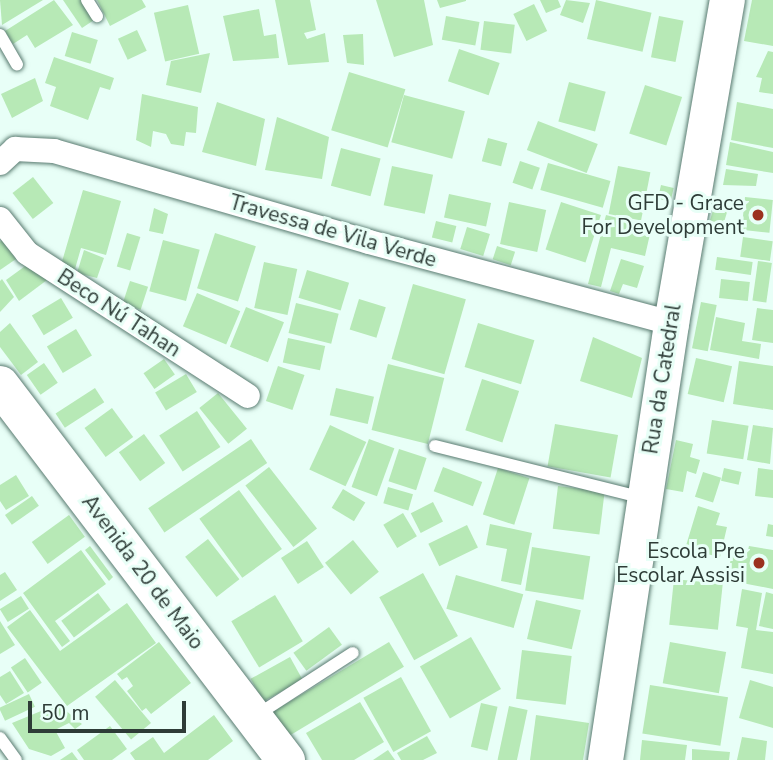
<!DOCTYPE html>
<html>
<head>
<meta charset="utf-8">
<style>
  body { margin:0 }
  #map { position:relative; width:773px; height:760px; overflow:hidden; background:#e8fff7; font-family:"Nunito Sans",sans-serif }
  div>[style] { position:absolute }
  .building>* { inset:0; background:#b7e9b6; transform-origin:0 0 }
  .roads { filter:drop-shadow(0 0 2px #597b70) drop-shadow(0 0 2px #597b70) }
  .lane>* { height:12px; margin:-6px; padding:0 6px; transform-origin:6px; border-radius:6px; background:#fff }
  .street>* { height:24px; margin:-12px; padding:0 12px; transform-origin:12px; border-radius:12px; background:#fff }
  .secondary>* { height:35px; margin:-17.5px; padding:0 17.5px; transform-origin:17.5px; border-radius:17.5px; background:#fff }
  .primary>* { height:38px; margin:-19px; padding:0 19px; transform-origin:19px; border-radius:19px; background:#fff }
  .dots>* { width:19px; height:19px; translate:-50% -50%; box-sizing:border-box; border:4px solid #e8fff7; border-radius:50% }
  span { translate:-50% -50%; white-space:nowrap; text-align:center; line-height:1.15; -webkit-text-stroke:6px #e8fff7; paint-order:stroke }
  .poi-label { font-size:21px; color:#2e3c37 }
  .right { translate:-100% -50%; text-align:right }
  .street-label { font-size:21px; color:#2e3c37 }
  .scale { position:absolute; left:28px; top:701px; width:158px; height:32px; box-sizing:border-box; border:4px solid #2e3c37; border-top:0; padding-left:9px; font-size:21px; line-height:24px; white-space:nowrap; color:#2e3c37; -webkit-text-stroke:5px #e8fff7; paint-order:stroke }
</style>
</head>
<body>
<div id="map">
  <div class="building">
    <i style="clip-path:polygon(0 0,43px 0,2px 25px)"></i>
    <i style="clip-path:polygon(54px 0,73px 25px,35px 48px,27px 35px,13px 44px,5px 31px)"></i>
    <i style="clip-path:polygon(63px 0,81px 0,94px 20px,82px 28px)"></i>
    <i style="clip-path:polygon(97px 0,142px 0,146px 7px,110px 26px)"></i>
    <i style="clip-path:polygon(275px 0,310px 0,316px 30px,304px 33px,307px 39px,325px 33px,329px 62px,288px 65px)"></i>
    <i style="clip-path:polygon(376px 0,424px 0,433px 45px,394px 57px)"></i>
    <i style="clip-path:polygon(437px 0,466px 0,466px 1px,440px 8px)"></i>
    <i style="clip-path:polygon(540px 0,558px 0,561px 7px,546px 13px)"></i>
    <i style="clip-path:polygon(566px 0,590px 3px,583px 23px,560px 15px)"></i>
    <i style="left:596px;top:0;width:57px;height:40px;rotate:13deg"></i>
    <i style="clip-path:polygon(752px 0,773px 0,773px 46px,744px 41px)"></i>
    <i style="left:534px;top:4px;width:30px;height:23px;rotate:64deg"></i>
    <i style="left:188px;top:5px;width:50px;height:35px;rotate:77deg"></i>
    <i style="clip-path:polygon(259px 9px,264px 36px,276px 34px,279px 58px,233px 61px,223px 16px)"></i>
    <i style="left:446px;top:16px;width:34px;height:24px;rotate:10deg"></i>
    <i style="left:659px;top:16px;width:25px;height:42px;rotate:11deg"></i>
    <i style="left:484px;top:21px;width:31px;height:29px;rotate:7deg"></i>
    <i style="left:137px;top:30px;width:23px;height:21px;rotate:65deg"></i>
    <i style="left:72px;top:32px;width:27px;height:25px;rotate:17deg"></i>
    <i style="clip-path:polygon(363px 34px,364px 65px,347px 63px,343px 35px)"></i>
    <i style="left:459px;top:49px;width:43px;height:34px;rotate:19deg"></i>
    <i style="clip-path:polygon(768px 51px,773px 52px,773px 94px,759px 92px,762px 78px,756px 77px)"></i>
    <i style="clip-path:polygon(210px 53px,201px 93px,166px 85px,171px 61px)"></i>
    <i style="clip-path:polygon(54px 57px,114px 78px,110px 90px,100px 87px,88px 120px,50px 106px,56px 87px,45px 83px)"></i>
    <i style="left:349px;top:72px;width:59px;height:61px;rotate:17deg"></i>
    <i style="clip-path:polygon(35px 78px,43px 101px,12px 118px,1px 94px)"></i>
    <i style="left:569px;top:82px;width:38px;height:41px;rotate:15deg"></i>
    <i style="left:645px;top:85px;width:39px;height:51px;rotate:18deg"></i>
    <i style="clip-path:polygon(142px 94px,198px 107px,196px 133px,186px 132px,184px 146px,171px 144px,166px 134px,153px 131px,151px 147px,136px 140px)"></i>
    <i style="left:404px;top:95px;width:63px;height:49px;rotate:15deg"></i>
    <i style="clip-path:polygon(217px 102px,265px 119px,256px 166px,202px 152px)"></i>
    <i style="clip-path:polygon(737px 102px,773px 109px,773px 148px,731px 140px)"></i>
    <i style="clip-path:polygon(277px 117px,329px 137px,322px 179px,265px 170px)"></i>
    <i style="left:538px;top:121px;width:64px;height:31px;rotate:21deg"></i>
    <i style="left:488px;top:138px;width:20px;height:24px;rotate:15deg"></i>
    <i style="clip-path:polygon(730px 142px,773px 152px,773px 173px,726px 165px)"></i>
    <i style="left:341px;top:148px;width:41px;height:39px;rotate:15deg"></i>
    <i style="left:520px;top:161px;width:21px;height:23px;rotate:19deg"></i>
    <i style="left:548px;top:163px;width:65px;height:28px;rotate:16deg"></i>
    <i style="left:392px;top:166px;width:42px;height:40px;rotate:12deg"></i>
    <i style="left:618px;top:166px;width:33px;height:49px;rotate:11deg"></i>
    <i style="clip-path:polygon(726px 169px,758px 174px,756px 186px,723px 185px)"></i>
    <i style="left:33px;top:177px;width:33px;height:26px;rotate:52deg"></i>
    <i style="left:661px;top:185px;width:13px;height:14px;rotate:13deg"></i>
    <i style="clip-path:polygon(83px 190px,121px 201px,106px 255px,81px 248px,75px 269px,61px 265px)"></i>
    <i style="left:449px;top:194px;width:43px;height:24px;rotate:12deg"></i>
    <i style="left:745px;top:197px;width:28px;height:33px;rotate:6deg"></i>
    <i style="left:509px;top:202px;width:38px;height:43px;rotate:12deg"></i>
    <i style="left:561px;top:202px;width:42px;height:50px;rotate:18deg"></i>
    <i style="left:714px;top:207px;width:14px;height:14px;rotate:17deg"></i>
    <i style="clip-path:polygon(154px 208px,168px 214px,163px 234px,149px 231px)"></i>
    <i style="clip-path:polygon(606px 215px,629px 221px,627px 228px,650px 234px,645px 256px,611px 248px,601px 287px,588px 284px)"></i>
    <i style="left:436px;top:221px;width:21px;height:17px;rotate:14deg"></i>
    <i style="left:467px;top:227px;width:24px;height:23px;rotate:17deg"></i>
    <i style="left:127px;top:233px;width:14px;height:35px;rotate:17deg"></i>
    <i style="left:215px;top:233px;width:43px;height:58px;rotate:18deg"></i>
    <i style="left:743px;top:237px;width:30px;height:20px;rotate:8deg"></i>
    <i style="clip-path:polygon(2px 240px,16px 259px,0 270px,0 242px)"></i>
    <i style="left:163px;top:240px;width:38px;height:53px;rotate:15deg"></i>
    <i style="left:497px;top:246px;width:19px;height:14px;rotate:18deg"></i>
    <i style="clip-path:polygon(84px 250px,104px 258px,97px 278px,77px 273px)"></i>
    <i style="left:717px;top:257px;width:36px;height:13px;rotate:8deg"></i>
    <i style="clip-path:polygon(621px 259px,644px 266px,637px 288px,623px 284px,619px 294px,610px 291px)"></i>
    <i style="left:758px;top:261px;width:14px;height:40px;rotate:8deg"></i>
    <i style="left:264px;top:262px;width:34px;height:47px;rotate:12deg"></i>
    <i style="clip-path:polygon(28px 264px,47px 280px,19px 301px,6px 280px)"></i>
    <i style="left:307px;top:270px;width:44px;height:29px;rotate:17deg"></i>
    <i style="clip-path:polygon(2px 279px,14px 297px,0 312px,0 281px)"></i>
    <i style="left:721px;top:279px;width:29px;height:19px;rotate:6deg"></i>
    <i style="left:130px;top:281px;width:19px;height:24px;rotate:18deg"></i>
    <i style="left:413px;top:284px;width:55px;height:78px;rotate:16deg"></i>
    <i style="left:197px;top:293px;width:47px;height:36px;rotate:23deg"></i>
    <i style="left:61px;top:298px;width:23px;height:34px;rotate:59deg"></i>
    <i style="left:359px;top:299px;width:28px;height:32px;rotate:17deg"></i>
    <i style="left:701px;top:302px;width:16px;height:47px;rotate:11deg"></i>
    <i style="left:296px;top:303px;width:44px;height:31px;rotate:14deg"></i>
    <i style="left:246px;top:307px;width:41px;height:43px;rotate:22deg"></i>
    <i style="clip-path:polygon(757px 308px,773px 310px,773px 343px,752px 340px)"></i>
    <i style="clip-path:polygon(716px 317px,745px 323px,742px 341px,761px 344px,759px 359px,710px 350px)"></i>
    <i style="clip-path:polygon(10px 323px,38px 362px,21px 375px,0 347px,0 332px)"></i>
    <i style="left:478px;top:323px;width:59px;height:46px;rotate:17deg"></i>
    <i style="left:76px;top:329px;width:31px;height:34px;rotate:59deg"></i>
    <i style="clip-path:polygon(593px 337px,642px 358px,632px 398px,580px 381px)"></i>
    <i style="left:288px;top:338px;width:38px;height:25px;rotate:12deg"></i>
    <i style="left:696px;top:358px;width:37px;height:37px;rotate:13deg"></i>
    <i style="left:164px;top:359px;width:19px;height:25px;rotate:55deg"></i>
    <i style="clip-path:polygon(739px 361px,773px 366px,773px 410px,733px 404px)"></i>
    <i style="left:44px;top:363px;width:24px;height:21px;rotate:55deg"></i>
    <i style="left:388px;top:364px;width:58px;height:68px;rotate:14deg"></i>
    <i style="left:278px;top:366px;width:28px;height:37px;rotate:19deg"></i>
    <i style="left:186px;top:374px;width:21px;height:36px;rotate:59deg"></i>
    <i style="left:482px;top:379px;width:39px;height:54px;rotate:18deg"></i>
    <i style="left:95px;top:388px;width:17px;height:47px;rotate:57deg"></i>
    <i style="left:336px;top:388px;width:39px;height:28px;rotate:13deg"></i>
    <i style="left:218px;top:393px;width:46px;height:24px;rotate:51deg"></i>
    <i style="left:112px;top:408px;width:36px;height:34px;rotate:54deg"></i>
    <i style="left:197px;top:411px;width:43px;height:45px;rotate:57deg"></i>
    <i style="left:712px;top:420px;width:37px;height:34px;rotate:9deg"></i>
    <i style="left:555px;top:424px;width:64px;height:43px;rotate:10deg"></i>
    <i style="left:330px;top:425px;width:40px;height:49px;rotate:25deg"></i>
    <i style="clip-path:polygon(753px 425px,773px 428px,770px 464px,747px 460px)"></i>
    <i style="left:144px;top:434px;width:36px;height:31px;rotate:54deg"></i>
    <i style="left:251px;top:439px;width:29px;height:124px;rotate:56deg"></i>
    <i style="left:369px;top:439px;width:27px;height:51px;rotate:20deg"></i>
    <i style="clip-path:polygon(676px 440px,693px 444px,690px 457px,700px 460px,696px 474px,687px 471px,683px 492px,666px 489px)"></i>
    <i style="left:399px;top:449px;width:29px;height:34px;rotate:18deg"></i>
    <i style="left:269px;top:467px;width:78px;height:30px;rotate:52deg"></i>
    <i style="left:443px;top:467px;width:42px;height:26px;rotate:21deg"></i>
    <i style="left:498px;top:468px;width:33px;height:49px;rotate:18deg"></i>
    <i style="left:724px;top:468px;width:18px;height:13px;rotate:13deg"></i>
    <i style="clip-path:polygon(758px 468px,773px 470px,773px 498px,755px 496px)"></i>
    <i style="left:703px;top:472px;width:19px;height:26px;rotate:18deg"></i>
    <i style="clip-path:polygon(16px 475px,29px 496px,6px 510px,0 501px,0 485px)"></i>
    <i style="left:558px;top:486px;width:47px;height:43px;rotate:7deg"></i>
    <i style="left:388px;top:487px;width:26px;height:17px;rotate:16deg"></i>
    <i style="left:343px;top:489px;width:26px;height:22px;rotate:31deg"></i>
    <i style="left:239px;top:490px;width:73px;height:49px;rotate:54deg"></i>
    <i style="left:32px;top:496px;width:12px;height:33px;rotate:55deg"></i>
    <i style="left:433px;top:502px;width:22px;height:25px;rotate:63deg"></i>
    <i style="clip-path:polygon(698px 506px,720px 513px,716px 525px,727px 527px,720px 557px,685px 549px)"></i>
    <i style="left:403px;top:513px;width:27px;height:23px;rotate:59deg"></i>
    <i style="left:69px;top:515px;width:27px;height:46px;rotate:54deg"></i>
    <i style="clip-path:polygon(490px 524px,532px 533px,521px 585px,501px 581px,507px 549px,486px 545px)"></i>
    <i style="clip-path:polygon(768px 524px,773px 525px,773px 537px,766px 536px)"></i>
    <i style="left:467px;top:525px;width:25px;height:43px;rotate:64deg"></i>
    <i style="left:208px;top:539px;width:51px;height:29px;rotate:52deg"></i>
    <i style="left:353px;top:540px;width:41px;height:36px;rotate:51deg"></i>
    <i style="left:307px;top:541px;width:31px;height:31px;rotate:57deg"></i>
    <i style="clip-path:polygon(90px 546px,113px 577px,109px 581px,85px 550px)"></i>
    <i style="clip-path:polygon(749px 546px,773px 550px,773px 589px,742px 583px,743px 577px,728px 574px,733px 547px,748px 550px)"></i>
    <i style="left:532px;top:547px;width:59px;height:44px;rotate:9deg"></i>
    <i style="clip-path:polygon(81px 550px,106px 584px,55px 621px,70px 641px,62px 647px,23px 593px)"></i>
    <i style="clip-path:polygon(5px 572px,17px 590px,0 601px,0 575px)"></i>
    <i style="left:423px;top:573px;width:72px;height:50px;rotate:61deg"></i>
    <i style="left:456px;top:575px;width:70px;height:35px;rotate:16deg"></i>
    <i style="left:674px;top:579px;width:49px;height:46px;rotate:6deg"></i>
    <i style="clip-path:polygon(742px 589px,762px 593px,756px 630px,773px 632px,773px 674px,741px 668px,748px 628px,736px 626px)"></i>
    <i style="clip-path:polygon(766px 592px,773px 594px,773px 629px,759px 626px)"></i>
    <i style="left:98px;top:593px;width:21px;height:46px;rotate:53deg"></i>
    <i style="left:275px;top:595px;width:54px;height:51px;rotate:59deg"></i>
    <i style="left:21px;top:596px;width:15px;height:25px;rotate:58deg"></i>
    <i style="left:536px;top:600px;width:46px;height:40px;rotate:13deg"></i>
    <i style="clip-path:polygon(127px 603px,156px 643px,67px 706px,7px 627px,30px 610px,60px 651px)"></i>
    <i style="clip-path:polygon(0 621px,15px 645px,0 654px)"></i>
    <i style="left:329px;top:627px;width:22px;height:44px;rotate:54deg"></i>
    <i style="left:471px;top:637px;width:60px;height:59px;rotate:60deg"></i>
    <i style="clip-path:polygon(159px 642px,191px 683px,151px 714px,146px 708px,142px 711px,127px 691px,133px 686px,127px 677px,122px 680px,117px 674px)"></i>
    <i style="left:389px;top:642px;width:29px;height:138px;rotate:59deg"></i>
    <i style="left:670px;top:642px;width:57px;height:42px;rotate:10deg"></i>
    <i style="left:522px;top:650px;width:50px;height:49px;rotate:7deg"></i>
    <i style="left:290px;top:657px;width:26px;height:45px;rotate:61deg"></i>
    <i style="left:25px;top:658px;width:30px;height:17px;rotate:56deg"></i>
    <i style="clip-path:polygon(10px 671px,24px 693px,6px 704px,0 695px,0 677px)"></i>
    <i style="left:401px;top:677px;width:62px;height:43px;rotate:61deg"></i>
    <i style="left:115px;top:680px;width:56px;height:26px;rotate:50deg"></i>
    <i style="clip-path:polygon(750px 680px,773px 687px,773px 728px,739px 718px)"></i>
    <i style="left:650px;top:685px;width:79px;height:49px;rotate:9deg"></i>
    <i style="left:29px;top:694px;width:14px;height:33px;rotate:65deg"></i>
    <i style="clip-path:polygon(360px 702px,384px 742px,354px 760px,322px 760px,306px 733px)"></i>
    <i style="left:481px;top:703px;width:17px;height:45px;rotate:13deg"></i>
    <i style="clip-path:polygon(58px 704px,82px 724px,75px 729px,69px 723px,55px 730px,65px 748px,51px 756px,29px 749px,12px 723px)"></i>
    <i style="left:509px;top:706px;width:19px;height:55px;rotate:12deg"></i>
    <i style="clip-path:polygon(214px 715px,233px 741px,208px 760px,135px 760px,130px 753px,153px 737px,164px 753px)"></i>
    <i style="clip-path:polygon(536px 715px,589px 723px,583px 760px,530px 760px)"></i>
    <i style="clip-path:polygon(110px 726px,127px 749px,112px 760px,84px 760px,77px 750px)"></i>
    <i style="clip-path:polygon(427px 736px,437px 753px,423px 760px,401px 760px,397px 753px)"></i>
    <i style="clip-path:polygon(742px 737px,767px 741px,765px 760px,737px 760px)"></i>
    <i style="clip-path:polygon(642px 740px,687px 745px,685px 760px,640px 760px)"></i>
    <i style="clip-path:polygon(692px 749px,730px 752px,729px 760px,692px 760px)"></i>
    <i style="clip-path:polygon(388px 750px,395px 760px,373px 760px)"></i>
    <i style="clip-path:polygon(72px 752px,78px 760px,60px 760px)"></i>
  </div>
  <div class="roads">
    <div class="lane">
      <i style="left:87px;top:0;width:19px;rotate:58deg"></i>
      <i style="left:0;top:35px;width:34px;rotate:60deg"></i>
      <i style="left:435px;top:446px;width:214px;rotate:14deg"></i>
      <i style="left:257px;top:715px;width:114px;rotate:-32.9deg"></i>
      <i style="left:0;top:738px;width:27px;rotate:54deg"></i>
    </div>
    <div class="street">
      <i style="left:0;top:163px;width:21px;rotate:-43deg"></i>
      <i style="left:15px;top:149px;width:39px;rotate:3deg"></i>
      <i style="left:54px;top:151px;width:328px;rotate:16.1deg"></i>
      <i style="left:369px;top:242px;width:313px;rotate:15deg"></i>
      <i style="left:0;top:219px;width:43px;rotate:51.5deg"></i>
      <i style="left:27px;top:253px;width:263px;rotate:32.9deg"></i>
    </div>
    <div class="secondary">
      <i style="left:605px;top:760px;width:442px;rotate:-81.4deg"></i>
      <i style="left:671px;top:323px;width:328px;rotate:-80.2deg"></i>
    </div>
    <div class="primary">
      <i style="left:0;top:385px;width:472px;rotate:52.7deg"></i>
    </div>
  </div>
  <div class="dots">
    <i style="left:758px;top:215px;background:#9b311f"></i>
    <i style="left:759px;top:563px;background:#9b311f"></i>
  </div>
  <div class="poi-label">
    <span class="right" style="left:744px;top:215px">GFD - Grace<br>For Development</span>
    <span class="right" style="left:745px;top:563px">Escola Pre<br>Escolar Assisi</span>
  </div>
  <div class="street-label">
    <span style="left:333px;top:231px;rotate:16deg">Travessa de Vila Verde</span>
    <span style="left:119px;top:313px;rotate:33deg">Beco Nú Tahan</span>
    <span style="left:662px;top:379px;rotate:-81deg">Rua da Catedral</span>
    <span style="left:143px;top:572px;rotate:53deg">Avenida 20 de Maio</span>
  </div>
  <div class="scale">50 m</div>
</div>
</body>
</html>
